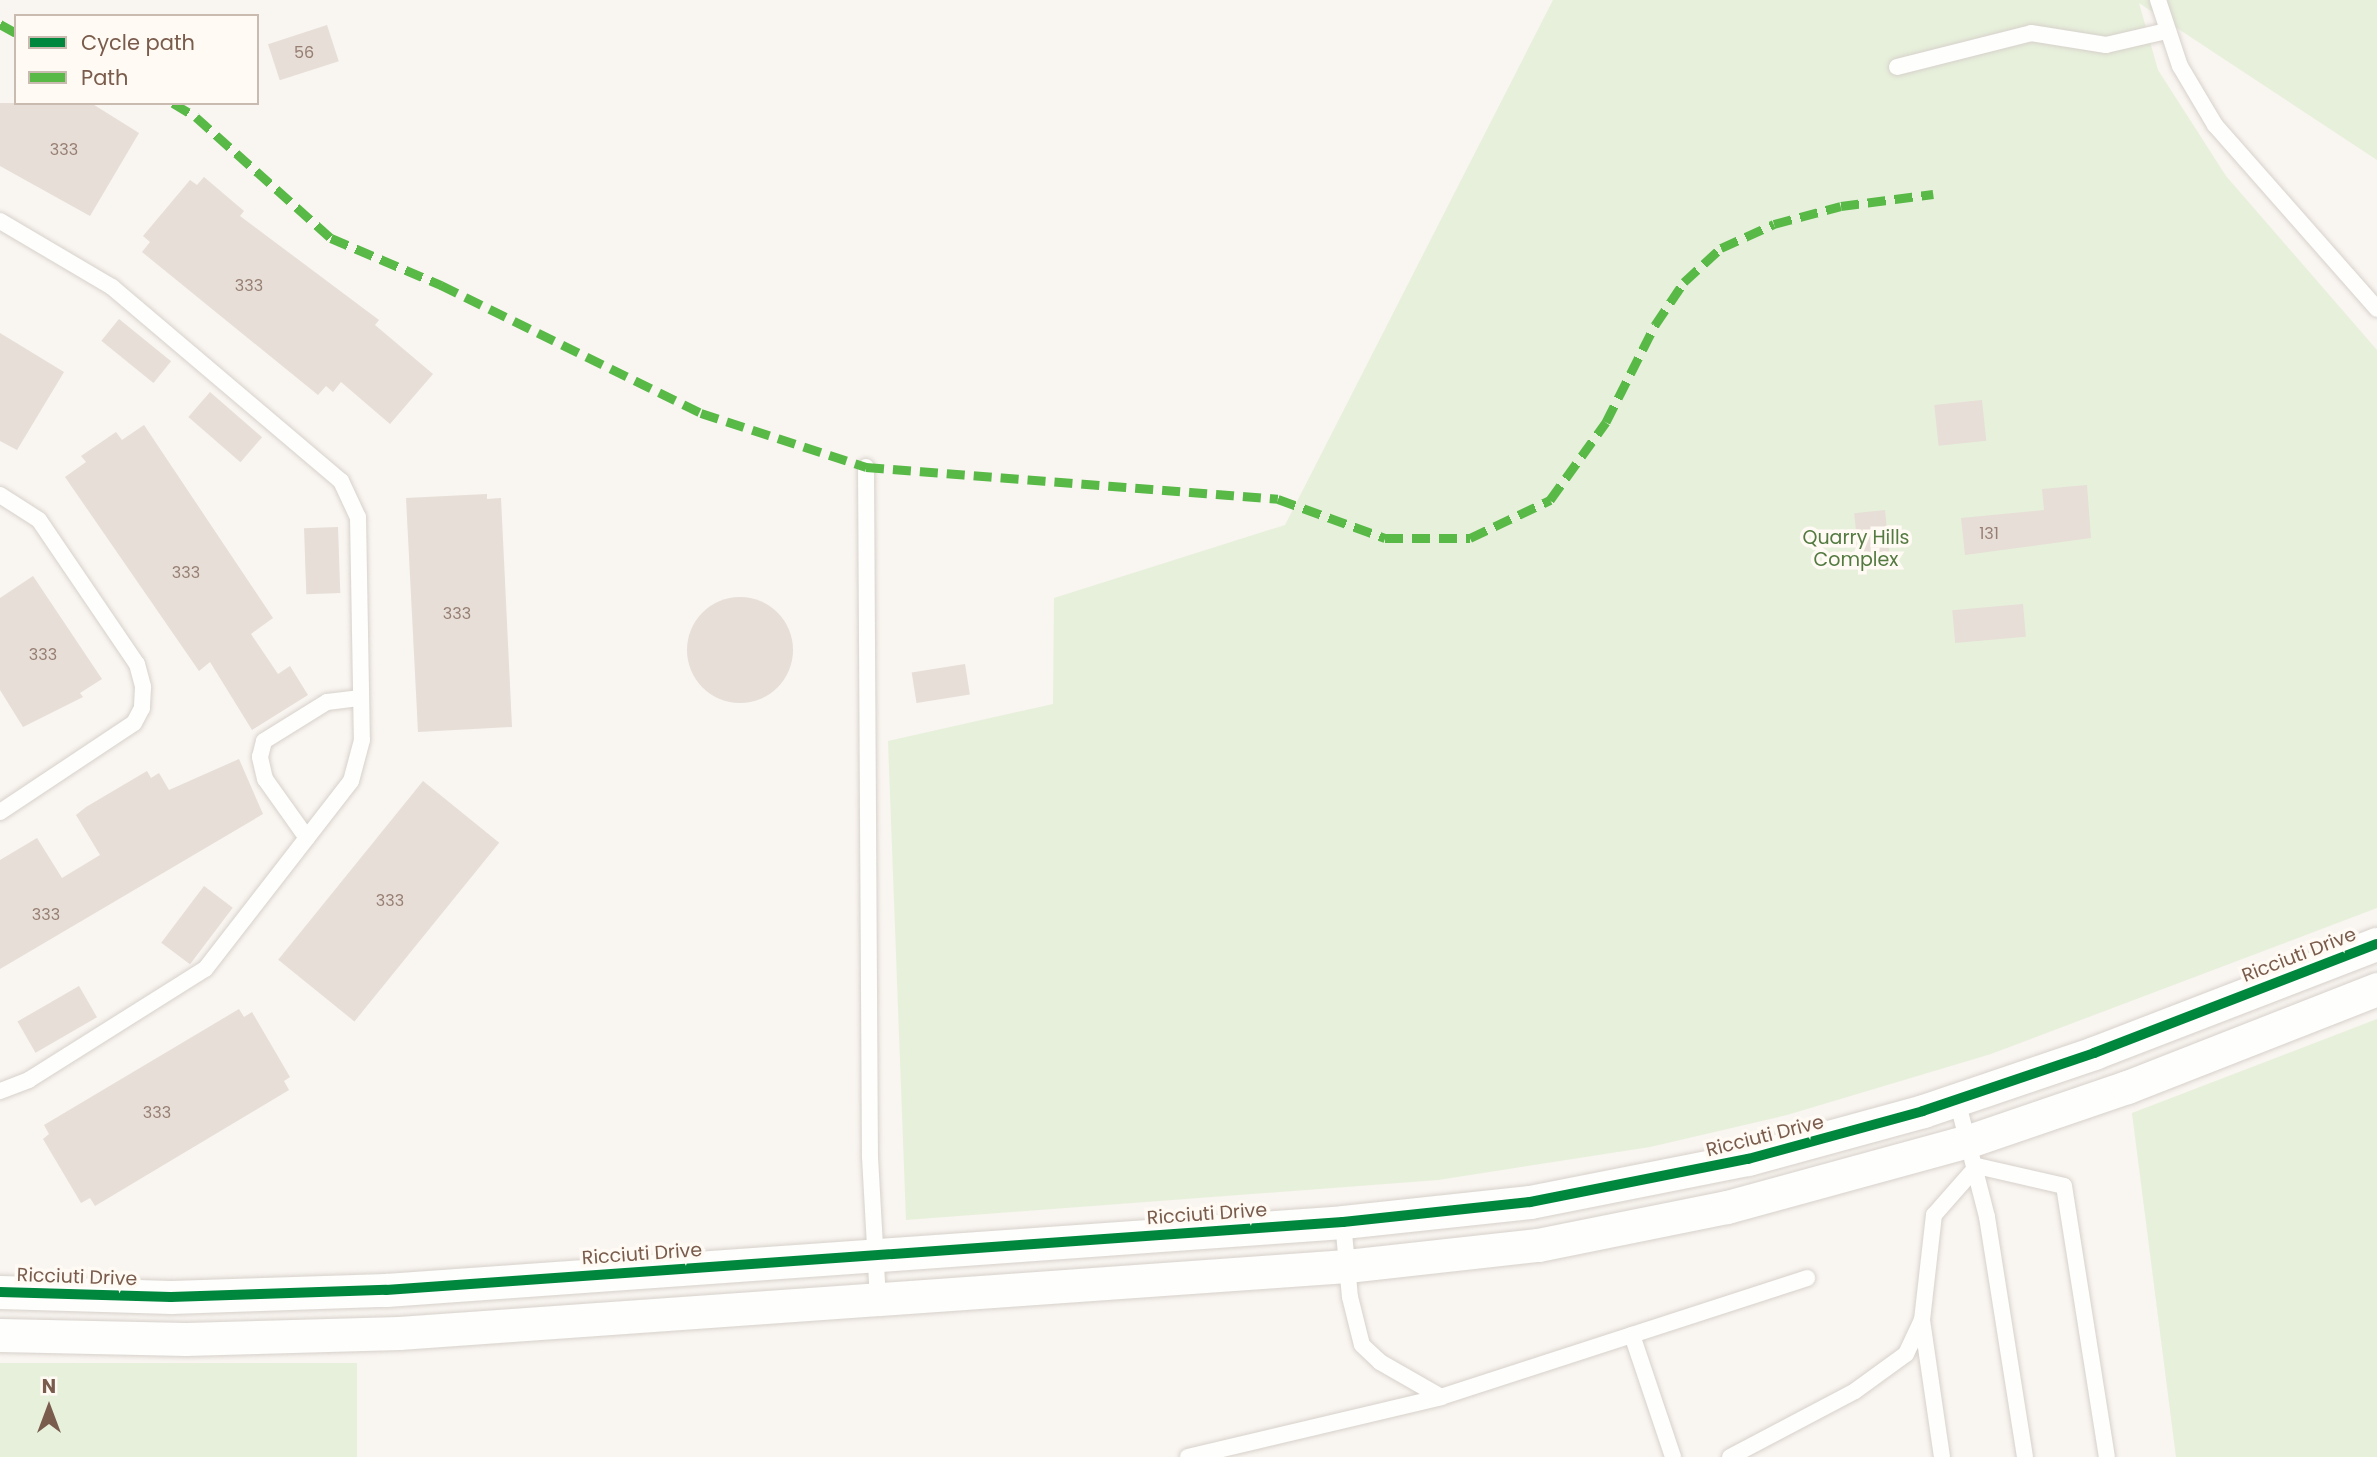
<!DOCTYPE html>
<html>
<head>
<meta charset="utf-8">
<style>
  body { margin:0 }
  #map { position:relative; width:2377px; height:1457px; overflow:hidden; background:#f9f5f0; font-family:Poppins,sans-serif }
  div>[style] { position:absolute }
  .green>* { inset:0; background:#e7f0db; transform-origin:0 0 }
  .building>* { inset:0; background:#e6ded7; transform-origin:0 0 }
  .round { border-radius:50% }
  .roads { filter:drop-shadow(0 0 2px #d7d1cb) drop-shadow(0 0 2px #d7d1cb) }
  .service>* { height:16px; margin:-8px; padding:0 8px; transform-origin:8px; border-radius:8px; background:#fefefd }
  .minor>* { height:33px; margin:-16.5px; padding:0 16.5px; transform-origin:16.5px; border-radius:16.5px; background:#fefefd }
  .quiet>* { height:9px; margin-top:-4.5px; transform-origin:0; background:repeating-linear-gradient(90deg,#58b947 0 18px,transparent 0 27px) }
  .cycleway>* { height:10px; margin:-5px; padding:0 5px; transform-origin:5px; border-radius:5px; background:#00873e }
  span { translate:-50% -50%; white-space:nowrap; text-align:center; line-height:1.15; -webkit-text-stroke:7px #fffaf3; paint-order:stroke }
  .number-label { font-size:16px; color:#977e72 }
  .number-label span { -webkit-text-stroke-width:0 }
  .park-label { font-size:19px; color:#537a41 }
  .street-label { font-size:19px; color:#7a5c4d }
  .legend { position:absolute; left:14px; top:14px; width:245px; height:91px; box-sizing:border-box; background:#fffaf3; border:2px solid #cabbb1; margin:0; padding:9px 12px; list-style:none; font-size:21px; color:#7a5c4d }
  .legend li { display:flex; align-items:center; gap:14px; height:35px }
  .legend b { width:35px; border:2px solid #cabbb1 }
  .north { position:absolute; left:14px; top:1373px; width:70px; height:70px; -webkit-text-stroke:5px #fffaf3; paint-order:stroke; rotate:0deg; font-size:19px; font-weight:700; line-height:28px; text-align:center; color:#7a5c4d }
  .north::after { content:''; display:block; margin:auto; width:24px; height:32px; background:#7a5c4d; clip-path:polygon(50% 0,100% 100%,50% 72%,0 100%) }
</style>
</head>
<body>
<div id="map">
  <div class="green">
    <i style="clip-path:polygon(1553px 0,2377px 0,2377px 160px,2139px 3px,2158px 70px,2226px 176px,2377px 350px,2377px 908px,1991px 1054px,1787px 1115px,1650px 1147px,1438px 1180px,906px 1220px,888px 741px,1053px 704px,1054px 598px,1285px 525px)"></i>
    <i style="clip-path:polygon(2377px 1019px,2377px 1457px,2176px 1457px,2132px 1113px)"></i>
    <i style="left:0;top:1363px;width:357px;height:94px"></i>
  </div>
  <div class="building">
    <i style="left:327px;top:25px;width:38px;height:62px;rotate:72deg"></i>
    <i style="clip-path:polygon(0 103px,91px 103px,139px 133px,90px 216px,0 166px)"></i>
    <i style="clip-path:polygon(204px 177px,244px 211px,240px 216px,379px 320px,375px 325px,433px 374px,390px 424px,341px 382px,333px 392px,326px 386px,318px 395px,142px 252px,150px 242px,143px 236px,190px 180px,197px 185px)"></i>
    <i style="left:119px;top:319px;width:67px;height:28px;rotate:39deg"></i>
    <i style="clip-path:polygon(0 333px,64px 372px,17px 450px,0 441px)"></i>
    <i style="left:210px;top:392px;width:69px;height:33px;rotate:41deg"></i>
    <i style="left:1982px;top:400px;width:41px;height:48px;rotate:84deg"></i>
    <i style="clip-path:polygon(144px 425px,273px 618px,251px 634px,278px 674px,290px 666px,308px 695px,252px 730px,210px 662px,199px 671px,65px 477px,86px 462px,81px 456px,116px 432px,122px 440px)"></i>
    <i style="clip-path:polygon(2087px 485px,2091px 538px,1965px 555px,1961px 518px,2044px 510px,2042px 489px)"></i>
    <i style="clip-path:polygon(487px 494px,487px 499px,501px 498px,512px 727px,418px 732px,406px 498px)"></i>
    <i style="left:1885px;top:510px;width:50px;height:31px;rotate:84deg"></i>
    <i style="left:338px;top:527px;width:66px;height:34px;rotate:88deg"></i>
    <i style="clip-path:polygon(33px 576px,102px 679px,80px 693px,83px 697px,23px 727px,0 690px,0 598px)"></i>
    <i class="round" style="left:687px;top:597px;width:106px;height:106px"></i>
    <i style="left:2023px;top:604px;width:33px;height:71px;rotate:85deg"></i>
    <i style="left:965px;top:664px;width:31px;height:54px;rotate:81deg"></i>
    <i style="clip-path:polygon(239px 759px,263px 814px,0 969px,0 860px,37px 838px,62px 878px,100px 855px,76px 815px,86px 807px,147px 771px,151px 778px,159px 773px,169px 790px)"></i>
    <i style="left:423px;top:781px;width:98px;height:230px;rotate:39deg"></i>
    <i style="left:204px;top:886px;width:36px;height:71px;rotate:37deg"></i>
    <i style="left:79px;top:986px;width:36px;height:71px;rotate:60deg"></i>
    <i style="clip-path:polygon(239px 1009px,244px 1017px,252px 1012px,290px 1077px,284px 1081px,289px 1090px,95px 1206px,90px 1198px,81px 1203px,43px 1139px,49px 1134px,44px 1125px)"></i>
  </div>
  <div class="roads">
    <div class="service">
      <i style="left:2158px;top:0;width:70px;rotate:71.6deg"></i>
      <i style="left:2180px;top:66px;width:69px;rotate:59.3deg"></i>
      <i style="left:2215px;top:125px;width:245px;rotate:48.6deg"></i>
      <i style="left:1897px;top:67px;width:138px;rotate:-14.2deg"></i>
      <i style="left:2031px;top:33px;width:76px;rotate:9.1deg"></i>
      <i style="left:2106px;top:45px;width:62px;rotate:-13.1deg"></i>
      <i style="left:0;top:221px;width:130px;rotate:30.5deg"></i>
      <i style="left:112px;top:287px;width:300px;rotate:40.3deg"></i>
      <i style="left:341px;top:481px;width:40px;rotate:65deg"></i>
      <i style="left:358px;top:517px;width:223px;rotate:89deg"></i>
      <i style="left:362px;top:740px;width:42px;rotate:105deg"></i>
      <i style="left:351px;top:781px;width:238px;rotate:127.8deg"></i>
      <i style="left:205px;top:969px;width:208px;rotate:147.8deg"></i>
      <i style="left:29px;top:1080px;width:31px;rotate:159deg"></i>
      <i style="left:866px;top:467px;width:690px;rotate:89.67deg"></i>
      <i style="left:870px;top:1157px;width:143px;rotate:86.8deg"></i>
      <i style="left:0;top:495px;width:46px;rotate:32.7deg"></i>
      <i style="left:39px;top:520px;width:174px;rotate:55.8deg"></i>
      <i style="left:137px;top:664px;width:24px;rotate:75deg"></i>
      <i style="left:143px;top:687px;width:21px;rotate:93deg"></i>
      <i style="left:142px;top:708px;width:17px;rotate:118deg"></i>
      <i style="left:134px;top:723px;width:161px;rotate:146.4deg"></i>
      <i style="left:307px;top:838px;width:72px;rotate:-125.4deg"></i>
      <i style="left:265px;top:779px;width:23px;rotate:-103deg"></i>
      <i style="left:260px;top:757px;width:16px;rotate:-76deg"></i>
      <i style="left:264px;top:741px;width:74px;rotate:-31.8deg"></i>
      <i style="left:327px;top:702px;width:34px;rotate:-7deg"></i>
      <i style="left:1957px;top:1100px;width:121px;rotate:75.6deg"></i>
      <i style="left:1987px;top:1217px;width:243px;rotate:81deg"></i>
      <i style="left:1977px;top:1166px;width:89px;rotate:12.9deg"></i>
      <i style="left:2064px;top:1186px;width:274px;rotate:81deg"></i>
      <i style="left:1343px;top:1222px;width:75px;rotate:84.7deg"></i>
      <i style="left:1350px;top:1297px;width:49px;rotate:76deg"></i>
      <i style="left:1362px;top:1345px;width:25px;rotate:43deg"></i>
      <i style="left:1380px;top:1362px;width:70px;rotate:29.8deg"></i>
      <i style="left:1922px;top:1320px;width:138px;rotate:81.7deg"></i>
      <i style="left:1632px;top:1335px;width:129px;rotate:71.4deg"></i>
      <i style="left:1188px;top:1457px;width:260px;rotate:-13.3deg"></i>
      <i style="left:1441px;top:1397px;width:385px;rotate:-18deg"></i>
      <i style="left:1730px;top:1457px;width:141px;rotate:-27.8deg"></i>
      <i style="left:1855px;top:1391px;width:63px;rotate:-36deg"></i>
      <i style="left:1906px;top:1354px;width:38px;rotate:-65deg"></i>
      <i style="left:1922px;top:1320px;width:106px;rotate:-83.5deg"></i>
      <i style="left:1934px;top:1215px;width:65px;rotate:-48.7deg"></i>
    </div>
    <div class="minor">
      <i style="left:0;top:1292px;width:171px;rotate:1.7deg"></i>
      <i style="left:171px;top:1297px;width:215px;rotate:-1.9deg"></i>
      <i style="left:386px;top:1290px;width:959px;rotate:-4.06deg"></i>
      <i style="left:1343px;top:1222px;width:188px;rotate:-6.1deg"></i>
      <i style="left:1530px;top:1202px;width:222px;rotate:-11.2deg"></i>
      <i style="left:1748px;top:1159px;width:181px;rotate:-15.3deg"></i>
      <i style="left:1923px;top:1111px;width:181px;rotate:-18.7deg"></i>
      <i style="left:2094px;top:1053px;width:303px;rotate:-21.1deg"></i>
      <i style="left:0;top:1335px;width:186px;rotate:1.2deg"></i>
      <i style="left:186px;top:1339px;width:213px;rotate:-1.6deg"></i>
      <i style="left:399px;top:1333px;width:950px;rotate:-4.04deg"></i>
      <i style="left:1347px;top:1266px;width:192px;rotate:-6.3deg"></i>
      <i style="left:1538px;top:1245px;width:193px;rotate:-11.4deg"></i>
      <i style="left:1727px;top:1207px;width:251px;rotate:-15.3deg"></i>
      <i style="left:1969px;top:1141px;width:167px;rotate:-18.9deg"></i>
      <i style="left:2127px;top:1087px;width:269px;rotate:-21.4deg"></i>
    </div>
  </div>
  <div class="quiet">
    <i style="left:0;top:24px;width:18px;rotate:29deg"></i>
    <i style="left:173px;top:103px;width:27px;rotate:31deg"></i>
    <i style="left:196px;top:117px;width:181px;rotate:41.9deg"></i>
    <i style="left:331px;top:238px;width:120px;rotate:23.1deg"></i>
    <i style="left:441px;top:285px;width:290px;rotate:26.2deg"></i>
    <i style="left:701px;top:413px;width:174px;rotate:18.1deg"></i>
    <i style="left:866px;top:467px;width:413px;rotate:4.4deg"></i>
    <i style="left:1278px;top:499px;width:114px;rotate:20deg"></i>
    <i style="left:1385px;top:538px;width:85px"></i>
    <i style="left:1470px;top:538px;width:89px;rotate:-25.4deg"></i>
    <i style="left:1550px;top:500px;width:96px;rotate:-54.3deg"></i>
    <i style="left:1606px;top:422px;width:109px;rotate:-63.2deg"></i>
    <i style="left:1655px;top:325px;width:52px;rotate:-56deg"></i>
    <i style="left:1684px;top:282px;width:50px;rotate:-42.6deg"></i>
    <i style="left:1721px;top:248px;width:58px;rotate:-24.4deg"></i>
    <i style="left:1774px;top:224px;width:69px;rotate:-15deg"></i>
    <i style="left:1841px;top:206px;width:93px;rotate:-7.4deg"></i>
  </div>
  <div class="cycleway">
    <i style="left:0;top:1292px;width:171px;rotate:1.7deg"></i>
    <i style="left:171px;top:1297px;width:215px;rotate:-1.9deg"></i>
    <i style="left:386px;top:1290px;width:959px;rotate:-4.06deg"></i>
    <i style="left:1343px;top:1222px;width:188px;rotate:-6.1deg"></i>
    <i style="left:1530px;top:1202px;width:222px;rotate:-11.2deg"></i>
    <i style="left:1748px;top:1159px;width:181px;rotate:-15.3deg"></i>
    <i style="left:1923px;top:1111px;width:181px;rotate:-18.7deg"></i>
    <i style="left:2094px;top:1053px;width:303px;rotate:-21.1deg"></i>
  </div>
  <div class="number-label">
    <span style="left:304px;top:53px">56</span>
    <span style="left:64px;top:150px">333</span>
    <span style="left:249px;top:286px">333</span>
    <span style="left:1989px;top:534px">131</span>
    <span style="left:186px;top:573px">333</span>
    <span style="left:457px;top:614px">333</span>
    <span style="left:43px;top:655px">333</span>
    <span style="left:390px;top:901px">333</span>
    <span style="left:46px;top:915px">333</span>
    <span style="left:157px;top:1113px">333</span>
  </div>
  <div class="park-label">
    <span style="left:1856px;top:549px">Quarry Hills<br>Complex</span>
  </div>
  <div class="street-label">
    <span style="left:2299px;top:955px;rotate:-21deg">Ricciuti Drive</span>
    <span style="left:1765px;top:1136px;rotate:-14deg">Ricciuti Drive</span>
    <span style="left:1207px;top:1214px;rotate:-4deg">Ricciuti Drive</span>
    <span style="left:642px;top:1254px;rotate:-4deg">Ricciuti Drive</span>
    <span style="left:77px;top:1277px;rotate:2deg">Ricciuti Drive</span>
  </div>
  <ul class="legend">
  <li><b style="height:9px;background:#00873e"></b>Cycle path</li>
  <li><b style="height:9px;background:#58b947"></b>Path</li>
  </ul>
  <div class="north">N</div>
</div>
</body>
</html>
